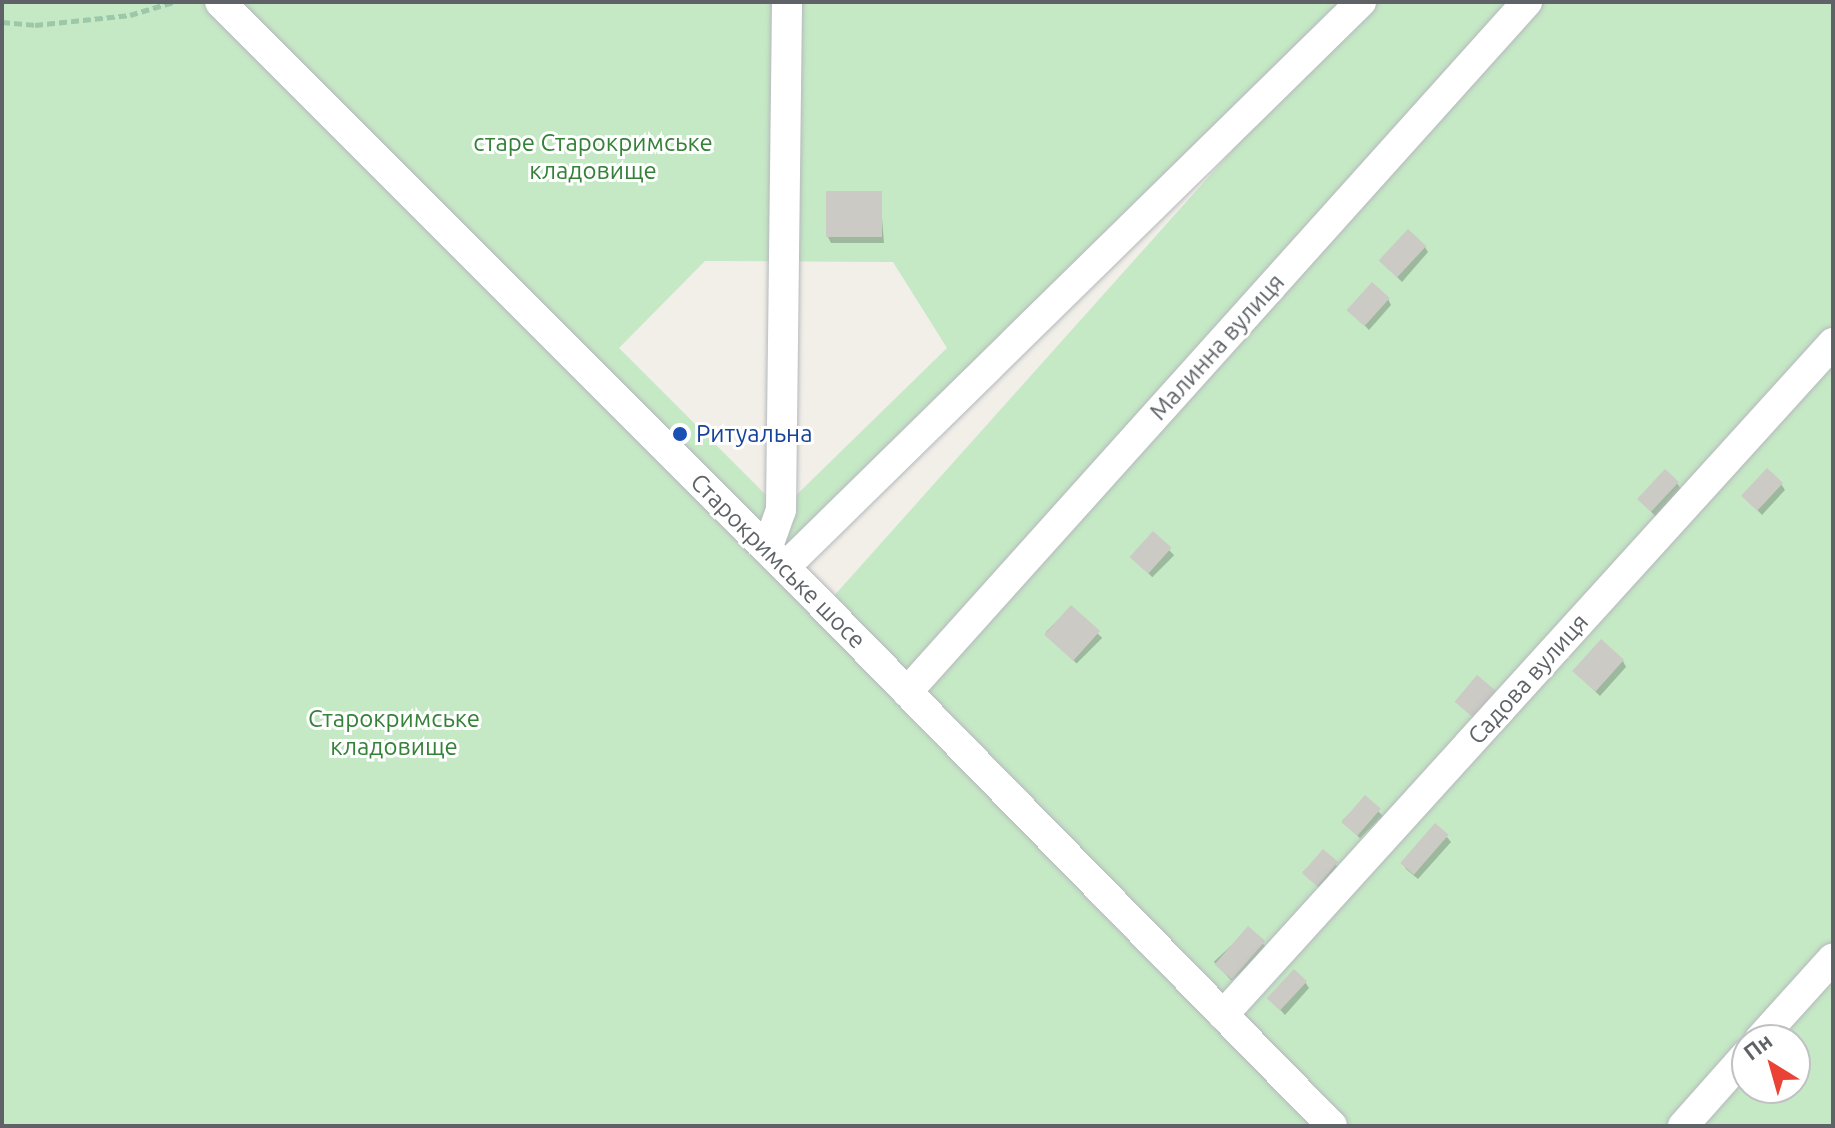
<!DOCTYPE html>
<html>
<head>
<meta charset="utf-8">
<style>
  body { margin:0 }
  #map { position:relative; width:1835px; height:1128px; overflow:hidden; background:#f1efe8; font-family:Ubuntu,sans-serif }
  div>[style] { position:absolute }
  .green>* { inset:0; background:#c5e8c5 }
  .shadow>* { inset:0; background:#0003; transform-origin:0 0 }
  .building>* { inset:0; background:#cccac5; transform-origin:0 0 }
  .path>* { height:5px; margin-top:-2.5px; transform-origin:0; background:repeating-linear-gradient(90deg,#9cc7a9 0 8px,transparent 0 12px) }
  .roads { filter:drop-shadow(0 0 2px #b5b8bc) drop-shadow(0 0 2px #b5b8bc) }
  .minor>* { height:30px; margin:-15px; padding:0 15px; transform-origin:15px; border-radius:15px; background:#fff }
  .dots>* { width:22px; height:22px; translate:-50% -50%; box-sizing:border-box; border:4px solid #fff; border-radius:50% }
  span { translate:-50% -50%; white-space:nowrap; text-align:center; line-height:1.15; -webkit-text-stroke:6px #fff; paint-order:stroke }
  .park-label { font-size:24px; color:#348238 }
  .street-label { font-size:24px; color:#5f6368 }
  .transit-label { font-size:24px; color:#164399 }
  .left { translate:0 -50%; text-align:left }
  .frame { position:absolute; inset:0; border:4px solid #5f6368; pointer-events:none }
  .north { position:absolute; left:1731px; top:1024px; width:80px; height:80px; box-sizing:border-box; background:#fff; border:2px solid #bfc1c3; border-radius:50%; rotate:323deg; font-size:22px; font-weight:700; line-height:32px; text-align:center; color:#5f6368 }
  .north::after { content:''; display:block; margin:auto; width:28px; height:36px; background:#ea4335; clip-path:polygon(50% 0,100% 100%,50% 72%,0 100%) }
</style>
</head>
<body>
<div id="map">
  <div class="green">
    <i style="clip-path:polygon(evenodd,2px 2px,1361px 2px,785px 567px,824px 607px,1365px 2px,1833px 2px,1833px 1126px,2px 1126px,2px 2px,705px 261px,893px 262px,947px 348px,781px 510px,619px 348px,705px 261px,2px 2px,1747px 1040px,1795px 1040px,1795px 1088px,1747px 1088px,1747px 1040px)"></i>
  </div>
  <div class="shadow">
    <i style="clip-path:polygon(880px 193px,884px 243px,831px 243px,828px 237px)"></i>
    <i style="clip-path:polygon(1425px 247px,1428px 252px,1402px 282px,1382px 262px)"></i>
    <i style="clip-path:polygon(1388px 299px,1391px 305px,1369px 330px,1350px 311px)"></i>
    <i style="clip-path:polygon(1677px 483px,1681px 489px,1656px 517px,1640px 500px)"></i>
    <i style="clip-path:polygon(1781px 484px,1785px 490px,1762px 515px,1745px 497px)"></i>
    <i style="left:1153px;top:534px;width:30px;height:31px;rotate:45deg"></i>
    <i style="left:1071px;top:607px;width:44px;height:36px;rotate:45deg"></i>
    <i style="clip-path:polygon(1623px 661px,1626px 667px,1600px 696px,1575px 672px)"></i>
    <i style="left:1365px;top:798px;width:25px;height:32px;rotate:45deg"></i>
    <i style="clip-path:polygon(1447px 837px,1451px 842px,1418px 879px,1406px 869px,1403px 863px)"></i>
    <i style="left:1323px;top:852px;width:24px;height:28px;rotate:45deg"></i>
    <i style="left:1249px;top:929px;width:26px;height:48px;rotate:47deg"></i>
    <i style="clip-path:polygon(1305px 982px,1309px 988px,1285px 1015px,1270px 999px)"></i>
  </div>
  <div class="building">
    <i style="left:826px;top:191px;width:56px;height:46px"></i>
    <i style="left:1408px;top:229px;width:25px;height:43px;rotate:43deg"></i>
    <i style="left:1372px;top:282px;width:24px;height:38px;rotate:42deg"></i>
    <i style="left:1767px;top:468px;width:22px;height:38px;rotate:43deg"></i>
    <i style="left:1665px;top:469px;width:19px;height:41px;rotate:43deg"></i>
    <i style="left:1153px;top:531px;width:25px;height:35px;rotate:42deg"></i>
    <i style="left:1071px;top:605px;width:39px;height:40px;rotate:42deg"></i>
    <i style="left:1601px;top:639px;width:31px;height:43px;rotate:42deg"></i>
    <i style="left:1477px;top:675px;width:25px;height:35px;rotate:40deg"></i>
    <i style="left:1365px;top:795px;width:21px;height:36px;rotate:41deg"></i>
    <i style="left:1435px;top:823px;width:18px;height:53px;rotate:41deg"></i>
    <i style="left:1323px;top:849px;width:20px;height:32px;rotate:41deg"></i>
    <i style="left:1248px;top:926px;width:23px;height:51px;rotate:41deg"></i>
    <i style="left:1294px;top:969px;width:18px;height:40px;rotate:43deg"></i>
  </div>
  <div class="path">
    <i style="left:2px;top:22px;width:33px;rotate:5deg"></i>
    <i style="left:35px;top:25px;width:96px;rotate:-6deg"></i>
    <i style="left:130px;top:15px;width:45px;rotate:-16.8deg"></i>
  </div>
  <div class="roads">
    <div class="minor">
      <i style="left:220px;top:2px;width:799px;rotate:45deg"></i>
      <i style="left:785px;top:567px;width:782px;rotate:45.62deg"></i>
      <i style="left:767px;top:549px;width:41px;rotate:-70.3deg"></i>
      <i style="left:781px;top:510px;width:508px;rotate:-89.32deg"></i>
      <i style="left:785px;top:567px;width:807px;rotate:-44.45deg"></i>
      <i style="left:907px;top:692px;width:928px;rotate:-48.06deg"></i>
      <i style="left:1223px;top:1015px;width:908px;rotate:-47.77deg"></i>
      <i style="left:1759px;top:1040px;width:110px;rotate:-47.9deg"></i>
      <i style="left:1683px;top:1126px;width:96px;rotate:-48.4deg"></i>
    </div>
  </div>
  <div class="dots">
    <i style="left:680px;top:434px;background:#1a4fb4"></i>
  </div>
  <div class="park-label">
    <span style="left:593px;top:157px">старе Старокримське<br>кладовище</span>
    <span style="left:394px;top:733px">Старокримське<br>кладовище</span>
  </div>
  <div class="street-label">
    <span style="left:1217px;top:347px;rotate:-48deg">Малинна вулиця</span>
    <span style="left:778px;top:561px;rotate:45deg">Старокримське шосе</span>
    <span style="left:1528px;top:679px;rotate:-48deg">Садова вулиця</span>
  </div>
  <div class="transit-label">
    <span class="left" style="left:696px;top:434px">Ритуальна</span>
  </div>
  <div class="frame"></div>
  <div class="north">Пн</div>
</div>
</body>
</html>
